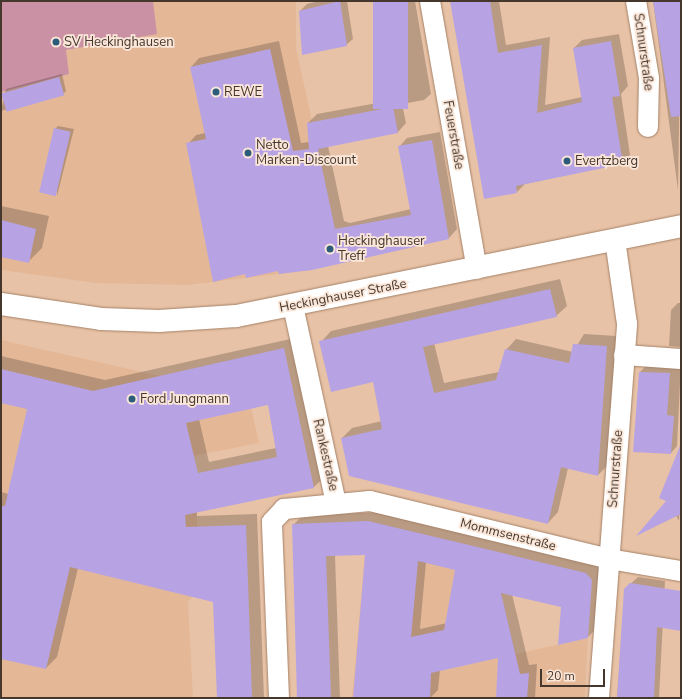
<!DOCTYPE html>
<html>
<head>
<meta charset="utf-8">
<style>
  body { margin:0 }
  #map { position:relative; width:682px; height:699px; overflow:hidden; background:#e8c2a6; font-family:"Nunito Sans",sans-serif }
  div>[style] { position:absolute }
  .built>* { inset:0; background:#e4b897 }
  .green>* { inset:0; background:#ca90a3 }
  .shadow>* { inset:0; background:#0003 }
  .building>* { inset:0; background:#b7a3e4; transform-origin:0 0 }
  .roads { filter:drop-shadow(0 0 1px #a58268) drop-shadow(0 0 1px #a58268) }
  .minor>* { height:20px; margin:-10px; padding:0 10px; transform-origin:10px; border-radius:10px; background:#fff }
  .secondary>* { height:22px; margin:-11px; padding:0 11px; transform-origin:11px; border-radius:11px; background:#fff }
  .dots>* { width:11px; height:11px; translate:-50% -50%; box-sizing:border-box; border:2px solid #fbe7d9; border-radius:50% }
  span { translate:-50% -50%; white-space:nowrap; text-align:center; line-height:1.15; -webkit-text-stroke:3.5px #fbe7d9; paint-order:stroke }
  .poi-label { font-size:13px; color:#46372c }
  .left { translate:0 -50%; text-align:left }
  .street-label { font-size:13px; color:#46372c }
  .frame { position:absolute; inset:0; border:2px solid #46372c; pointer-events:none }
  .scale { position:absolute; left:540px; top:669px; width:65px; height:18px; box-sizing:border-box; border:2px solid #46372c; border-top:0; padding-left:5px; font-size:12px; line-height:14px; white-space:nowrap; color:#46372c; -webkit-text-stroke:3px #fbe7d9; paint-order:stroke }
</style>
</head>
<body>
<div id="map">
  <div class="built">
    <i style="clip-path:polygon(153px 1px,296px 1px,296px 48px,323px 171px,312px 270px,187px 285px,96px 283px,1px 270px,1px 92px,69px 74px,66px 50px,157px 34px)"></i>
    <i style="clip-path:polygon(1px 340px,160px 376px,240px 358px,259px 443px,193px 456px,201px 586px,188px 602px,193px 698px,1px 698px)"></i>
    <i style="clip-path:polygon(368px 521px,511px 555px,502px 598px,516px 654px,588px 638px,585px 698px,352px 698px)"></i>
  </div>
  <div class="green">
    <i style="clip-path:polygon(1px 1px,153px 1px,157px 34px,66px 50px,69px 74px,1px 92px)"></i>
  </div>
  <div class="shadow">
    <i style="clip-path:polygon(319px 1px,347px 1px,353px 39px,346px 45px,300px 11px,307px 4px)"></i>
    <i style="clip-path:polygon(374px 1px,415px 1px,431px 94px,424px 100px,402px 104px,406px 123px,398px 132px,328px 146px,344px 221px,350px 223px,411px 209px,399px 147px,407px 138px,440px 132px,457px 229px,449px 238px,312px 269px,188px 144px,196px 135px,205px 133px,191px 67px,199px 58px,279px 41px,301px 143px,309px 142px,308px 123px,317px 114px,388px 101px)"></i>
    <i style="clip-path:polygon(451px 1px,499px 1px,506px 45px,550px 37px,545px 105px,582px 97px,574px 48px,582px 40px,619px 34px,628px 86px,621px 94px,630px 155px,622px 163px,525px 184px,517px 192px)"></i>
    <i style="clip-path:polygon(653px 1px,681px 1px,678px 190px)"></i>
    <i style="clip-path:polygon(62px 74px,66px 91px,63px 94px,1px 111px,6px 89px)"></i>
    <i style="clip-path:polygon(58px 126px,74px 129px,57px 196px,55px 129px)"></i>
    <i style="clip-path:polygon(1px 206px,49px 216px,42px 248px,29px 261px,1px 256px)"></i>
    <i style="clip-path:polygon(560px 279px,567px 306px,556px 316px,434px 343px,444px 383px,499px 372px,506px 350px,516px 339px,573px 352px,584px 334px,617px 336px,608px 465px,598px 475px,568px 468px,558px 512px,548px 523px,342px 438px,352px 428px,382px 421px,374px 381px,321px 342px,331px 331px)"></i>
    <i style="clip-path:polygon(678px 303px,681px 303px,681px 347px,669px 346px,671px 310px)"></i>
    <i style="clip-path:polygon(evenodd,295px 338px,325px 476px,314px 487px,197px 512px,197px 516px,257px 514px,264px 698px,220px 698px,214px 601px,78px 568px,57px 657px,46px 668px,1px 658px,1px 492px,9px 494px,28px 409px,1px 402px,1px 356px,105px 380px,295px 338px,269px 404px,276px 448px,209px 462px,199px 419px,269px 404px)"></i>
    <i style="clip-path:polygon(681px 363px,677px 446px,671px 453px,640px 372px,646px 366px)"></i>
    <i style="clip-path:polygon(675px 471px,681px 471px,679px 521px,668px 500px)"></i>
    <i style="clip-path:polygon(evenodd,378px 512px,596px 564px,601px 571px,597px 628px,588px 637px,562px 606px,512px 594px,529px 665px,537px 664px,535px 698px,497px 698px,499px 657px,440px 670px,438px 690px,430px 698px,354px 698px,366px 554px,335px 555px,340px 698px,299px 698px,293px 525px,302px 516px,378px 512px,426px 562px,456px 569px,447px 623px,420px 629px,426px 562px)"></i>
    <i style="clip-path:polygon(638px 577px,665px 581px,659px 698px,617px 698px,625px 589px)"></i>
  </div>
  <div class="building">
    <i style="clip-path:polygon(340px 1px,347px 46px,302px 55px,299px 11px)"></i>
    <i style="left:373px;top:1px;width:35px;height:108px"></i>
    <i style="clip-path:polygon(450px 1px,490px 1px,498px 53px,542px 45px,537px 113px,582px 102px,573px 48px,611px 41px,620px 96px,612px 97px,623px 164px,516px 186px,517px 193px,484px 199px)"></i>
    <i style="clip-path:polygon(653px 1px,681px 1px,681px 116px,671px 117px)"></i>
    <i style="clip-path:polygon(270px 49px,293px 151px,309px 149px,307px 123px,393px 107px,398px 133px,318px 149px,335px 229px,411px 215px,398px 146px,432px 140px,449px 239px,312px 270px,279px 274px,278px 271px,246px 278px,245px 274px,213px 282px,186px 143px,206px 139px,190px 67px)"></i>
    <i style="left:59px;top:77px;width:19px;height:60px;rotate:74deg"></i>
    <i style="left:54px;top:128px;width:17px;height:66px;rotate:13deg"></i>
    <i style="clip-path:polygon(1px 220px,36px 229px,29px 263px,1px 257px)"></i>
    <i style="clip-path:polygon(550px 289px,557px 317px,423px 347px,434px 393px,496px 380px,505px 349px,569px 363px,573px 344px,607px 346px,598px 476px,561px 467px,548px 524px,349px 476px,341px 438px,382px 429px,373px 382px,331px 392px,319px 341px)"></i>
    <i style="clip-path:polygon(evenodd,284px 348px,314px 488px,185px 515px,186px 527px,246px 525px,252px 698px,217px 698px,213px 602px,70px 567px,46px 669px,1px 659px,1px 506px,5px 506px,27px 409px,1px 403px,1px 369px,93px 391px,284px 348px,268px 405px,277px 457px,198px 473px,186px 423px,268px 405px)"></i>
    <i style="clip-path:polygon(639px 372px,670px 373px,667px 415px,674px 416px,671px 454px,633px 452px)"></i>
    <i style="clip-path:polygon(680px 446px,681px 514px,636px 536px,666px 501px,659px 498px)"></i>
    <i style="clip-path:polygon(evenodd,368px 521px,586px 573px,592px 580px,588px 638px,558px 645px,561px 607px,501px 593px,520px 674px,529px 673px,527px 698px,496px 698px,498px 658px,431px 673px,430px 698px,353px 698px,365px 555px,326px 556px,331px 698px,297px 698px,292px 524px,368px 521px,418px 561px,455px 570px,444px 630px,411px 637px,418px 561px)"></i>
    <i style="clip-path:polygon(630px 583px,681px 591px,681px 631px,657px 627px,654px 698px,617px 698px,624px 589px)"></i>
  </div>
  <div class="roads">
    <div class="minor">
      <i style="left:430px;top:1px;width:272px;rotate:80.1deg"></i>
      <i style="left:636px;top:1px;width:78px;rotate:80.4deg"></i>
      <i style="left:649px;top:78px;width:49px;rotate:91.2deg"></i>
      <i style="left:293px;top:306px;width:202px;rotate:77.7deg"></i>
      <i style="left:624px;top:355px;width:57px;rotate:4deg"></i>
      <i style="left:279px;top:698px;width:176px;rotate:-92.3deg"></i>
      <i style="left:272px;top:522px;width:18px;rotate:-47deg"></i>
      <i style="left:284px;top:509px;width:86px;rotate:-5.3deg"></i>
      <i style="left:370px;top:501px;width:246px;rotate:13.6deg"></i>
      <i style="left:609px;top:559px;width:73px;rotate:9.5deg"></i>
      <i style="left:599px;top:698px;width:375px;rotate:-85.7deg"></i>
      <i style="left:627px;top:324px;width:85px;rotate:-98.1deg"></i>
    </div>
    <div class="secondary">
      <i style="left:1px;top:304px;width:101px;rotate:8.5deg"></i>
      <i style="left:101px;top:319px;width:58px;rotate:2deg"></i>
      <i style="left:159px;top:321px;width:77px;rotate:-3.7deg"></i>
      <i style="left:236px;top:316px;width:454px;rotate:-11.4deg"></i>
    </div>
  </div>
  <div class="dots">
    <i style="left:56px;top:42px;background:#2c5c7a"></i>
    <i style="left:216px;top:92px;background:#2c5c7a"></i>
    <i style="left:248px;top:153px;background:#2c5c7a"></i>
    <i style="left:567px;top:161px;background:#2c5c7a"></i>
    <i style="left:330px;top:249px;background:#2c5c7a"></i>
    <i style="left:132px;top:399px;background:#2c5c7a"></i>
  </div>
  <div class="poi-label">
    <span class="left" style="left:64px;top:42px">SV Heckinghausen</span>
    <span class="left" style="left:224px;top:92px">REWE</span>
    <span class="left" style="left:256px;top:153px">Netto<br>Marken-Discount</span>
    <span class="left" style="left:575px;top:161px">Evertzberg</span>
    <span class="left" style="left:338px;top:249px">Heckinghauser<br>Treff</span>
    <span class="left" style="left:140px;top:399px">Ford Jungmann</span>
  </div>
  <div class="street-label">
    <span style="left:643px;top:52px;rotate:82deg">Schnurstraße</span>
    <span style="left:453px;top:135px;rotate:80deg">Feuerstraße</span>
    <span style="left:343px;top:296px;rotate:-11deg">Heckinghauser Straße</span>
    <span style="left:325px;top:455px;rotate:77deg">Rankestraße</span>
    <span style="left:616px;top:469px;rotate:-86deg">Schnurstraße</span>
    <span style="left:508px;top:535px;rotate:14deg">Mommsenstraße</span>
  </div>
  <div class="frame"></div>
  <div class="scale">20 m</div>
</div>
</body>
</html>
